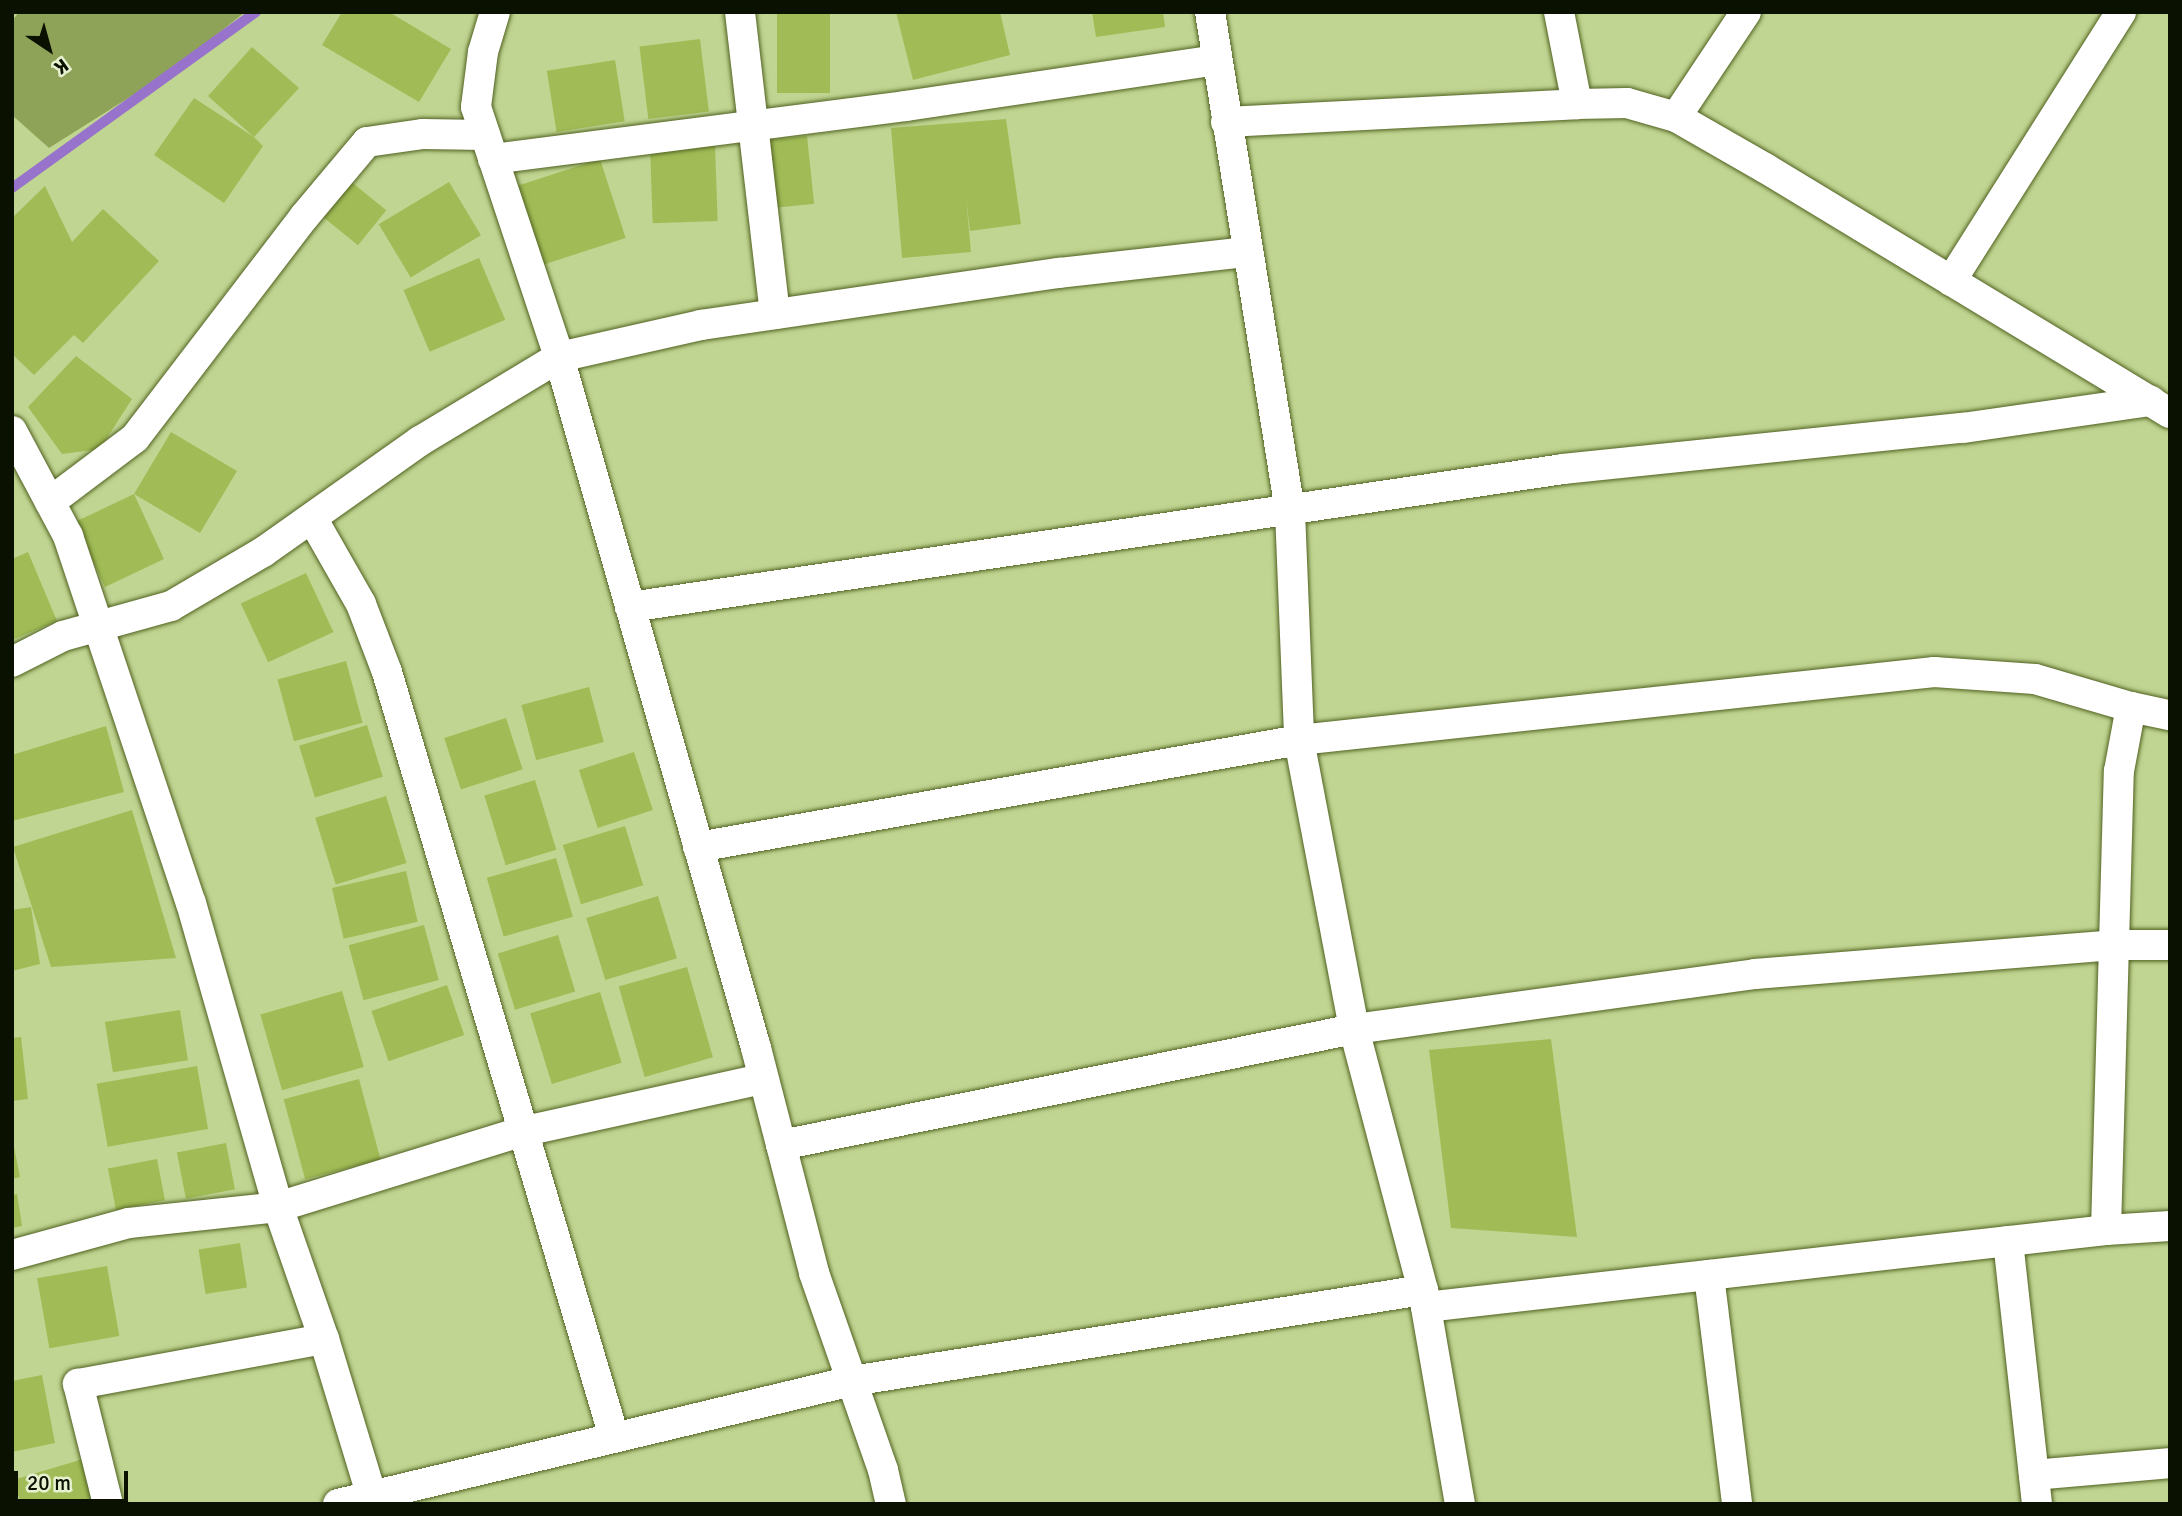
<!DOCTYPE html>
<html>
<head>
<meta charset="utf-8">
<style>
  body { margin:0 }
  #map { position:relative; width:2182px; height:1516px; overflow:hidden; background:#c0d591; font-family:Signika,sans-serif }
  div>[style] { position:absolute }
  .green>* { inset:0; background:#8ea358 }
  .stream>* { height:10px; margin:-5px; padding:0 5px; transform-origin:5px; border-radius:5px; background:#9873cb }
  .building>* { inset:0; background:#a1bc56; transform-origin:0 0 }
  .roads { filter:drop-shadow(0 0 2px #516221) drop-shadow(0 0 2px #516221) }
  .minor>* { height:30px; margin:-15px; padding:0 15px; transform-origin:15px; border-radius:15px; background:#fff }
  span { translate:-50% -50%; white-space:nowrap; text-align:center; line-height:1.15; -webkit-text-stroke:5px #e6f1cf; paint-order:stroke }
  .frame { position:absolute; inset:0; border:14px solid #0b1100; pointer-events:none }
  .north { position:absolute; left:14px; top:14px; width:70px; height:70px; -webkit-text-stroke:5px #e6f1cf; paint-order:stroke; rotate:144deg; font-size:19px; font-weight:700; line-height:28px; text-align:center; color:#0b1100 }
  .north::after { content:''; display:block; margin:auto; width:24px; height:32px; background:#0b1100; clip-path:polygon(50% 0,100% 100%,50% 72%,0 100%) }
  .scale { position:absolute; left:14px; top:1471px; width:114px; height:32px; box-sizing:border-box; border:4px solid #0b1100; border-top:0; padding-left:9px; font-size:21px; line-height:24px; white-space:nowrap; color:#0b1100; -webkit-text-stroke:5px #e6f1cf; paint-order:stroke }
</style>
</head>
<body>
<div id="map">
  <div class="green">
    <i style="clip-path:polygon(19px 12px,245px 12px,171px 71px,49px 148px,12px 115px,12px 21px)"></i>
  </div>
  <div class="stream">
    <i style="left:12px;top:188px;width:301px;rotate:-35.8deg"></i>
  </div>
  <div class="building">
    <i style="clip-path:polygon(342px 12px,389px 12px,451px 49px,419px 102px,322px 45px)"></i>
    <i style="left:777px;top:12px;width:53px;height:81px"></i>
    <i style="clip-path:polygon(896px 12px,1000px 12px,1010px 55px,913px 80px)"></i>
    <i style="clip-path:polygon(1092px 12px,1163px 12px,1165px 27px,1096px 37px)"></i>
    <i style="left:700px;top:39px;width:73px;height:61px;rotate:83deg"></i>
    <i style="clip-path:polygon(252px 47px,299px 88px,254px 137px,263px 146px,224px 203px,154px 155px,194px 98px,254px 137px,208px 96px)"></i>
    <i style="left:615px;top:60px;width:62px;height:69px;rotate:81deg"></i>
    <i style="clip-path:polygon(1006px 119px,1021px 224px,970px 231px,966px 198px,971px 252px,902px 258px,891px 128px)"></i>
    <i style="left:807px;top:136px;width:68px;height:41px;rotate:84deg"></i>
    <i style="left:715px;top:145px;width:76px;height:65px;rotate:88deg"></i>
    <i style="left:600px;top:159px;width:83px;height:89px;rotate:72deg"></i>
    <i style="left:349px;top:180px;width:48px;height:45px;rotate:39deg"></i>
    <i style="left:449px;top:182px;width:62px;height:82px;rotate:59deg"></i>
    <i style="clip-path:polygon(45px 186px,72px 242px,103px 209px,159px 261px,83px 343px,74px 335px,34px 375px,12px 354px,12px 218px)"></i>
    <i style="left:479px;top:258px;width:67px;height:82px;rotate:67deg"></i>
    <i style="clip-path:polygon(76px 356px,132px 399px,100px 449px,62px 454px,28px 407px)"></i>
    <i style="clip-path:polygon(171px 432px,237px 471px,200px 533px,134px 494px,164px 559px,105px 587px,75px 522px,134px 494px)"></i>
    <i style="clip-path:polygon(28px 552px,57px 621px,12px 640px,12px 559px)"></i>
    <i style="left:306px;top:573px;width:65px;height:72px;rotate:65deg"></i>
    <i style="left:346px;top:661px;width:64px;height:71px;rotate:75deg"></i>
    <i style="left:589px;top:687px;width:57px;height:70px;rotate:75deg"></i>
    <i style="left:506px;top:718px;width:54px;height:65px;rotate:72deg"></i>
    <i style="left:367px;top:725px;width:54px;height:71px;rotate:73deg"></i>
    <i style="clip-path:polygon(106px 726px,124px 792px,12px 821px,12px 755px)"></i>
    <i style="left:634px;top:752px;width:61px;height:58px;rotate:72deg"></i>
    <i style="left:535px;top:780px;width:73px;height:53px;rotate:73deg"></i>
    <i style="left:386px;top:796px;width:70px;height:74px;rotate:73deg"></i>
    <i style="clip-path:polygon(132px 810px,176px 958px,51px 967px,13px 847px)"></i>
    <i style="left:625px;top:826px;width:62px;height:65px;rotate:73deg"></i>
    <i style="left:556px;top:858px;width:61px;height:72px;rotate:74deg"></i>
    <i style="left:406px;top:871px;width:52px;height:76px;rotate:77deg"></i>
    <i style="left:658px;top:896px;width:65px;height:75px;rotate:73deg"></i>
    <i style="clip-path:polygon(31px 907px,40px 964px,12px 971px,12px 910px)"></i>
    <i style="left:424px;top:925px;width:57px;height:78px;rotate:75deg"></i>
    <i style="left:558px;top:935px;width:59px;height:63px;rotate:73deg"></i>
    <i style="left:687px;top:967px;width:94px;height:71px;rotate:74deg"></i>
    <i style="left:447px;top:985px;width:53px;height:80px;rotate:71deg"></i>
    <i style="left:342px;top:991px;width:79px;height:85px;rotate:74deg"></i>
    <i style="left:600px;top:992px;width:74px;height:73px;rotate:73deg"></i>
    <i style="left:180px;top:1010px;width:51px;height:76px;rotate:81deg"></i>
    <i style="clip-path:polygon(21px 1037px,28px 1099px,12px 1101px,12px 1038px)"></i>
    <i style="clip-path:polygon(1551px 1039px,1577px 1237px,1451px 1228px,1429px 1050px)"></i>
    <i style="left:197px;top:1066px;width:64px;height:102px;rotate:80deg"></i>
    <i style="left:359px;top:1079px;width:83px;height:78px;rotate:75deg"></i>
    <i style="clip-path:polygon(12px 1137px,20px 1177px,12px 1179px)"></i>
    <i style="left:226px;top:1143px;width:47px;height:50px;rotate:79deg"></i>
    <i style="left:157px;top:1159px;width:42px;height:50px;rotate:79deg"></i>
    <i style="clip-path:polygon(17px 1194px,22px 1226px,12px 1228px,12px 1195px)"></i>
    <i style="left:240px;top:1243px;width:45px;height:42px;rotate:81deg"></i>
    <i style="left:107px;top:1266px;width:71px;height:71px;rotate:80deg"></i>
    <i style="clip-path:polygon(42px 1375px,55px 1443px,12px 1452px,12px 1381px)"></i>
    <i style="clip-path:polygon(83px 1459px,97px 1504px,21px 1504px,13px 1480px)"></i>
  </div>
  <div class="roads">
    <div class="minor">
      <i style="left:495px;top:12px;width:42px;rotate:106.7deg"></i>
      <i style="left:483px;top:52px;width:55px;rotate:97.3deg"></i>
      <i style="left:476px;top:107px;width:263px;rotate:71.6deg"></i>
      <i style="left:559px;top:357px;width:719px;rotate:74.09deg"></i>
      <i style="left:756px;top:1048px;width:232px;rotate:75.5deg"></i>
      <i style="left:814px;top:1273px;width:209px;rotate:70.7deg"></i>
      <i style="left:883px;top:1470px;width:35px;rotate:77deg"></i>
      <i style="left:740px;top:12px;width:304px;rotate:83.4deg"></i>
      <i style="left:1210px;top:12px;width:505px;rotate:80.89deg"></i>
      <i style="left:1290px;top:511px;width:229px;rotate:87.7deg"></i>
      <i style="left:1299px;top:740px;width:294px;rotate:79.2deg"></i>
      <i style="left:1354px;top:1029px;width:270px;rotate:75.2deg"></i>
      <i style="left:1423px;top:1290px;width:217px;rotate:80.2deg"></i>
      <i style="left:1559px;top:12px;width:94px;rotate:78.9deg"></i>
      <i style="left:1676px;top:117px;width:126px;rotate:-56.3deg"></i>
      <i style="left:1226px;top:122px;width:351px;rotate:-2.9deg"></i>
      <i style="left:1577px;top:104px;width:50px;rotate:-1.1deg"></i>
      <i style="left:1627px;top:103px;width:51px;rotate:15.9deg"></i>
      <i style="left:1676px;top:117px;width:103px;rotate:29.8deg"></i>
      <i style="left:1765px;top:168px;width:473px;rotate:31.2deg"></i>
      <i style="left:493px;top:159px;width:416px;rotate:-7.3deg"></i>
      <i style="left:906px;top:106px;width:314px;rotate:-8.4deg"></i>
      <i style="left:1951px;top:281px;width:318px;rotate:-57.7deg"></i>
      <i style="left:12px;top:431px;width:119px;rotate:61.9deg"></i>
      <i style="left:68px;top:536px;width:387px;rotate:71.5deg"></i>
      <i style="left:191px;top:903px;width:316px;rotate:74deg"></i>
      <i style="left:278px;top:1207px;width:140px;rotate:70.8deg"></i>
      <i style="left:324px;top:1339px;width:172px;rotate:73.1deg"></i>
      <i style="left:50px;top:502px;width:106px;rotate:-37deg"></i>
      <i style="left:135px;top:438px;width:278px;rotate:-52.6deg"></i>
      <i style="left:304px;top:217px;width:98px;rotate:-50deg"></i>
      <i style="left:367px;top:142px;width:57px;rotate:-8.1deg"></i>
      <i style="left:423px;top:134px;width:62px;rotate:0.9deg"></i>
      <i style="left:312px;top:518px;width:99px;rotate:60.3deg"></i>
      <i style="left:361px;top:604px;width:73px;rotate:69.1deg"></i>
      <i style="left:387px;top:672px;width:798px;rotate:73.47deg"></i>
      <i style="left:630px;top:607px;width:943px;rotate:-8.41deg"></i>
      <i style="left:1563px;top:469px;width:402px;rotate:-5.9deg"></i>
      <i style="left:1963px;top:428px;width:190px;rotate:-8.2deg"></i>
      <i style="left:12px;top:662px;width:57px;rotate:-27deg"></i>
      <i style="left:63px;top:636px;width:112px;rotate:-15.5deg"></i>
      <i style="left:171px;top:606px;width:107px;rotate:-30.4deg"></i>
      <i style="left:263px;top:552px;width:192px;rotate:-35.3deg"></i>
      <i style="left:420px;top:441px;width:162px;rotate:-31.1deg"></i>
      <i style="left:559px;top:357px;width:146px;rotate:-12.7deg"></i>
      <i style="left:701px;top:325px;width:362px;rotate:-8.3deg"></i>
      <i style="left:1059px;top:273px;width:188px;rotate:-6.4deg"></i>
      <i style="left:698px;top:847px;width:610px;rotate:-10.09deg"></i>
      <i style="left:1299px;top:740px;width:639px;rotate:-6.11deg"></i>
      <i style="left:1934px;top:672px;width:101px;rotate:4deg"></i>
      <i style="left:2035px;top:679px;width:100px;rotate:16.3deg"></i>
      <i style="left:2131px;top:707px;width:40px;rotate:12deg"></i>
      <i style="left:781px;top:1145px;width:585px;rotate:-11.44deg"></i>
      <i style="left:1354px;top:1029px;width:405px;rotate:-7.8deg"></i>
      <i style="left:1755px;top:974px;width:360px;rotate:-4.6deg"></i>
      <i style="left:2114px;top:945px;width:56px"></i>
      <i style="left:2106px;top:1230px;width:459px;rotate:-88.4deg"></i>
      <i style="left:2119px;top:771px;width:65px;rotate:-79.4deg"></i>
      <i style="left:2008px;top:1241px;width:265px;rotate:83.7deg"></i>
      <i style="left:12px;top:1255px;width:121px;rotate:-15.3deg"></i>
      <i style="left:129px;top:1223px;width:150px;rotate:-6.1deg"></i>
      <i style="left:278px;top:1207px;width:254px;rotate:-17.2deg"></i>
      <i style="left:521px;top:1132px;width:248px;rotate:-12.4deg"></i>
      <i style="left:1709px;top:1275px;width:231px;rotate:83deg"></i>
      <i style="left:1426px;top:1307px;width:684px;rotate:-6.46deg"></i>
      <i style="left:2106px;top:1230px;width:64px;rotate:-3.6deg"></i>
      <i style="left:2034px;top:1475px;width:137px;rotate:-5deg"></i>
      <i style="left:108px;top:1504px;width:124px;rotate:-104deg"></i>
      <i style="left:78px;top:1384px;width:250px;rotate:-10.4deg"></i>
      <i style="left:338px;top:1504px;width:529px;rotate:-13.46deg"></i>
      <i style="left:852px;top:1381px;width:578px;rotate:-9.06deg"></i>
    </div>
  </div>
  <div class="frame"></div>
  <div class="north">K</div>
  <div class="scale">20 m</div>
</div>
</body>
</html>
